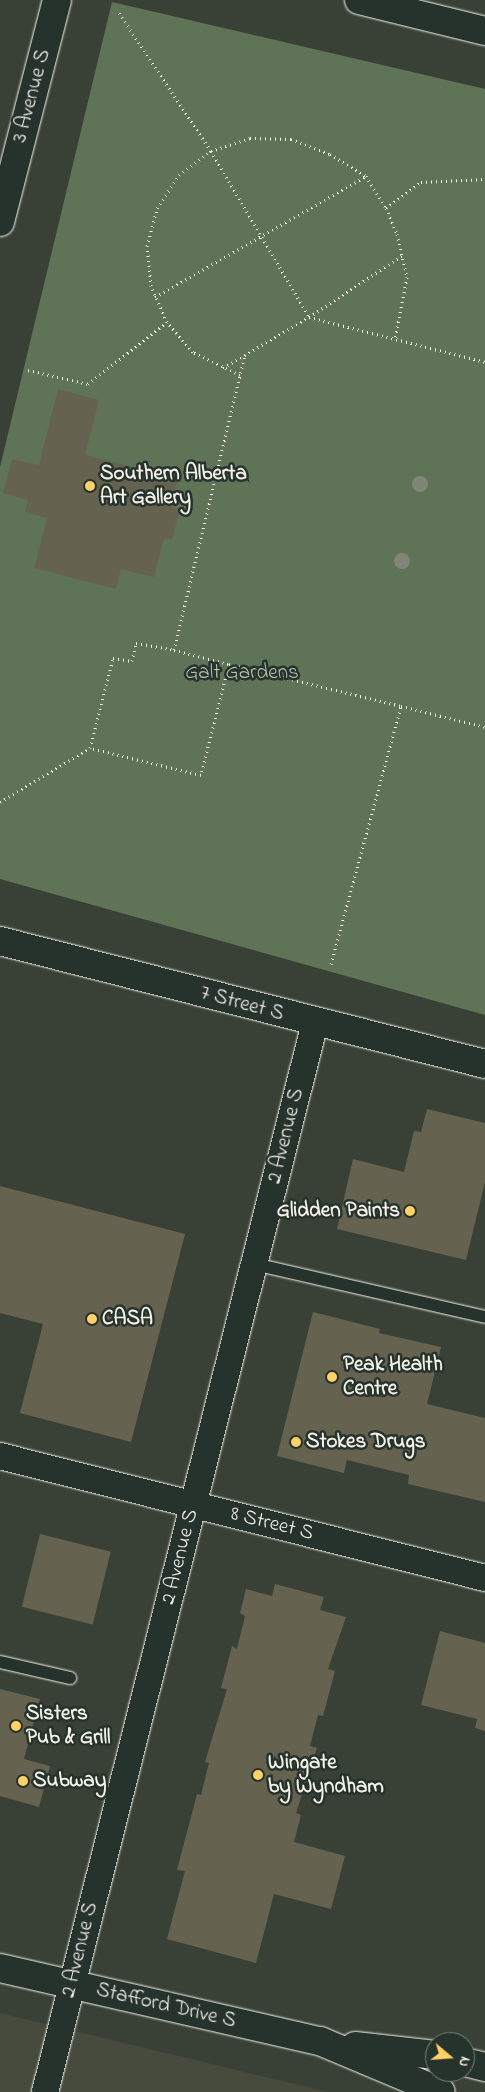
<!DOCTYPE html>
<html>
<head>
<meta charset="utf-8">
<style>
  body { margin:0 }
  #map { position:relative; width:485px; height:2092px; overflow:hidden; background:#394137; font-family:"Indie Flower",sans-serif }
  div>[style] { position:absolute }
  .built>* { inset:0; background:#464b3e }
  .green>* { inset:0; background:#5f7357 }
  .building>* { inset:0; background:#65634f; transform-origin:0 0 }
  .path>* { height:3px; margin-top:-1.5px; transform-origin:0; background:repeating-linear-gradient(90deg,#f4f1e8 0 1px,transparent 0 5px) }
  .roads { filter:drop-shadow(0 0 1px #f4f1e8) drop-shadow(0 0 1px #f4f1e8) }
  .service>* { height:12px; margin:-6px; padding:0 6px; transform-origin:6px; border-radius:6px; background:#26332d }
  .minor>* { height:26px; margin:-13px; padding:0 13px; transform-origin:13px; border-radius:13px; background:#26332d }
  .tertiary>* { height:28px; margin:-14px; padding:0 14px; transform-origin:14px; border-radius:14px; background:#26332d }
  .secondary>* { height:28px; margin:-14px; padding:0 14px; transform-origin:14px; border-radius:14px; background:#26332d }
  .trees>* { width:16px; height:16px; margin:-8px; border-radius:50%; background:#7f8678 }
  .dots>* { width:14px; height:14px; translate:-50% -50%; box-sizing:border-box; border:2px solid #26332d; border-radius:50% }
  span { translate:-50% -50%; white-space:nowrap; text-align:center; line-height:1.15; -webkit-text-stroke:5px #26332d; paint-order:stroke }
  .street-label { font-size:21px; color:#f4f1e8 }
  .poi-label { font-size:21px; color:#f4f1e8; font-weight:700 }
  .left { translate:0 -50%; text-align:left }
  .right { translate:-100% -50%; text-align:right }
  .park-label { font-size:21px; color:#b8bfae }
  .north { position:absolute; left:425px; top:2032px; width:50px; height:50px; box-sizing:border-box; background:#26332d; border:1px solid #787f78; border-radius:50%; rotate:108deg; font-size:14px; font-weight:700; line-height:20px; text-align:center; color:#f4f1e8 }
  .north::after { content:''; display:block; margin:auto; width:18px; height:22px; background:#ffd166; clip-path:polygon(50% 0,100% 100%,50% 72%,0 100%) }
</style>
</head>
<body>
<div id="map">
  <div class="built">
    <i style="clip-path:polygon(0 2013px,328px 2092px,0 2092px)"></i>
  </div>
  <div class="green">
    <i style="clip-path:polygon(112px 2px,485px 89px,485px 1015px,0 879px,0 467px)"></i>
  </div>
  <div class="building">
    <i style="clip-path:polygon(58px 389px,99px 400px,85px 455px,178px 479px,170px 506px,180px 509px,172px 540px,164px 538px,154px 577px,121px 569px,116px 589px,34px 568px,47px 518px,25px 512px,28px 500px,3px 493px,12px 459px,39px 465px)"></i>
    <i style="clip-path:polygon(427px 1109px,485px 1123px,485px 1182px,466px 1260px,337px 1229px,353px 1159px,404px 1172px,414px 1131px,421px 1132px)"></i>
    <i style="clip-path:polygon(0 1186px,185px 1234px,131px 1442px,20px 1413px,43px 1324px,0 1313px)"></i>
    <i style="clip-path:polygon(313px 1312px,380px 1329px,379px 1333px,441px 1347px,427px 1404px,485px 1418px,485px 1502px,408px 1484px,409px 1475px,347px 1460px,344px 1473px,277px 1456px)"></i>
    <i style="left:40px;top:1534px;width:73px;height:75px;rotate:14deg"></i>
    <i style="clip-path:polygon(275px 1584px,324px 1597px,320px 1610px,346px 1617px,328px 1669px,335px 1671px,323px 1716px,318px 1715px,310px 1746px,317px 1748px,296px 1813px,301px 1815px,294px 1842px,345px 1856px,331px 1909px,274px 1894px,256px 1963px,167px 1939px,185px 1871px,177px 1870px,197px 1794px,201px 1795px,209px 1763px,205px 1762px,227px 1689px,221px 1688px,232px 1646px,237px 1649px,245px 1616px,240px 1613px,246px 1589px,272px 1596px)"></i>
    <i style="clip-path:polygon(440px 1631px,485px 1643px,485px 1731px,475px 1728px,477px 1719px,421px 1705px)"></i>
    <i style="clip-path:polygon(0 1689px,40px 1699px,24px 1759px,50px 1766px,39px 1807px,0 1796px)"></i>
  </div>
  <div class="path">
    <i style="left:119px;top:13px;width:166px;rotate:56.3deg"></i>
    <i style="left:211px;top:151px;width:193px;rotate:59.4deg"></i>
    <i style="left:309px;top:317px;width:113px;rotate:-33.4deg"></i>
    <i style="left:386px;top:208px;width:44px;rotate:-36.6deg"></i>
    <i style="left:421px;top:182px;width:64px;rotate:-2.7deg"></i>
    <i style="left:155px;top:297px;width:243px;rotate:-29.8deg"></i>
    <i style="left:223px;top:368px;width:100px;rotate:-30.7deg"></i>
    <i style="left:309px;top:317px;width:182px;rotate:14.3deg"></i>
    <i style="left:28px;top:370px;width:62px;rotate:13.1deg"></i>
    <i style="left:88px;top:384px;width:100px;rotate:-38.1deg"></i>
    <i style="left:240px;top:375px;width:52px;rotate:-153.9deg"></i>
    <i style="left:193px;top:352px;width:40px;rotate:-131deg"></i>
    <i style="left:167px;top:322px;width:39px;rotate:-114deg"></i>
    <i style="left:151px;top:286px;width:40px;rotate:-95.7deg"></i>
    <i style="left:147px;top:246px;width:39px;rotate:-75deg"></i>
    <i style="left:157px;top:208px;width:40px;rotate:-56deg"></i>
    <i style="left:179px;top:175px;width:40px;rotate:-37deg"></i>
    <i style="left:211px;top:151px;width:41px;rotate:-18.4deg"></i>
    <i style="left:250px;top:138px;width:41px;rotate:1.4deg"></i>
    <i style="left:291px;top:139px;width:42px;rotate:21deg"></i>
    <i style="left:330px;top:154px;width:42px;rotate:31.4deg"></i>
    <i style="left:366px;top:176px;width:38px;rotate:58deg"></i>
    <i style="left:386px;top:208px;width:28px;rotate:67deg"></i>
    <i style="left:397px;top:234px;width:44px;rotate:76.9deg"></i>
    <i style="left:407px;top:277px;width:63px;rotate:101deg"></i>
    <i style="left:174px;top:650px;width:303px;rotate:-76.5deg"></i>
    <i style="left:229px;top:664px;width:114px;rotate:104.2deg"></i>
    <i style="left:201px;top:775px;width:114px;rotate:-166.3deg"></i>
    <i style="left:90px;top:748px;width:93px;rotate:-75.7deg"></i>
    <i style="left:113px;top:658px;width:19px;rotate:9deg"></i>
    <i style="left:132px;top:661px;width:18px;rotate:-77deg"></i>
    <i style="left:136px;top:643px;width:39px;rotate:10deg"></i>
    <i style="left:174px;top:650px;width:57px;rotate:14.3deg"></i>
    <i style="left:229px;top:664px;width:177px;rotate:13.7deg"></i>
    <i style="left:401px;top:706px;width:87px;rotate:14deg"></i>
    <i style="left:0;top:802px;width:105px;rotate:-31deg"></i>
    <i style="left:331px;top:964px;width:267px;rotate:-74.8deg"></i>
  </div>
  <div class="roads">
    <div class="service">
      <i style="left:254px;top:1264px;width:237px;rotate:12.9deg"></i>
      <i style="left:0;top:1662px;width:72px;rotate:12.9deg"></i>
    </div>
    <div class="minor">
      <i style="left:0;top:1456px;width:500px;rotate:14.12deg"></i>
      <i style="left:45px;top:2092px;width:1103px;rotate:-75.83deg"></i>
    </div>
    <div class="tertiary">
      <i style="left:359px;top:0;width:130px;rotate:13.8deg"></i>
      <i style="left:0;top:941px;width:500px;rotate:14.23deg"></i>
    </div>
    <div class="secondary">
      <i style="left:0;top:222px;width:229px;rotate:-75.6deg"></i>
      <i style="left:0;top:1968px;width:328px;rotate:12.9deg"></i>
      <i style="left:320px;top:2041px;width:131px;rotate:22.9deg"></i>
      <i style="left:355px;top:2046px;width:81px;rotate:6.4deg"></i>
      <i style="left:465px;top:2062px;width:21px;rotate:14deg"></i>
    </div>
  </div>
  <div class="trees">
    <i style="left:420px;top:484px"></i>
    <i style="left:402px;top:561px"></i>
  </div>
  <div class="dots">
    <i style="left:90px;top:486px;background:#ffd166"></i>
    <i style="left:410px;top:1211px;background:#ffd166"></i>
    <i style="left:92px;top:1319px;background:#ffd166"></i>
    <i style="left:332px;top:1377px;background:#ffd166"></i>
    <i style="left:296px;top:1442px;background:#ffd166"></i>
    <i style="left:16px;top:1726px;background:#ffd166"></i>
    <i style="left:258px;top:1775px;background:#ffd166"></i>
    <i style="left:23px;top:1781px;background:#ffd166"></i>
  </div>
  <div class="street-label">
    <span style="left:32px;top:96px;rotate:-75deg">3 Avenue S</span>
    <span style="left:242px;top:1004px;rotate:15deg">7 Street S</span>
    <span style="left:286px;top:1136px;rotate:-76deg">2 Avenue S</span>
    <span style="left:272px;top:1524px;rotate:14deg">8 Street S</span>
    <span style="left:180px;top:1557px;rotate:-76deg">2 Avenue S</span>
    <span style="left:80px;top:1950px;rotate:-76deg">2 Avenue S</span>
    <span style="left:166px;top:2006px;rotate:13deg">Stafford Drive S</span>
  </div>
  <div class="poi-label">
    <span class="left" style="left:100px;top:486px">Southern Alberta<br>Art Gallery</span>
    <span class="right" style="left:400px;top:1211px">Glidden Paints</span>
    <span class="left" style="left:102px;top:1319px">CASA</span>
    <span class="left" style="left:343px;top:1377px">Peak Health<br>Centre</span>
    <span class="left" style="left:306px;top:1442px">Stokes Drugs</span>
    <span class="left" style="left:26px;top:1726px">Sisters<br>Pub &amp; Grill</span>
    <span class="left" style="left:268px;top:1775px">Wingate<br>by Wyndham</span>
    <span class="left" style="left:33px;top:1781px">Subway</span>
  </div>
  <div class="park-label">
    <span style="left:242px;top:673px">Galt Gardens</span>
  </div>
  <div class="north">N</div>
</div>
</body>
</html>
